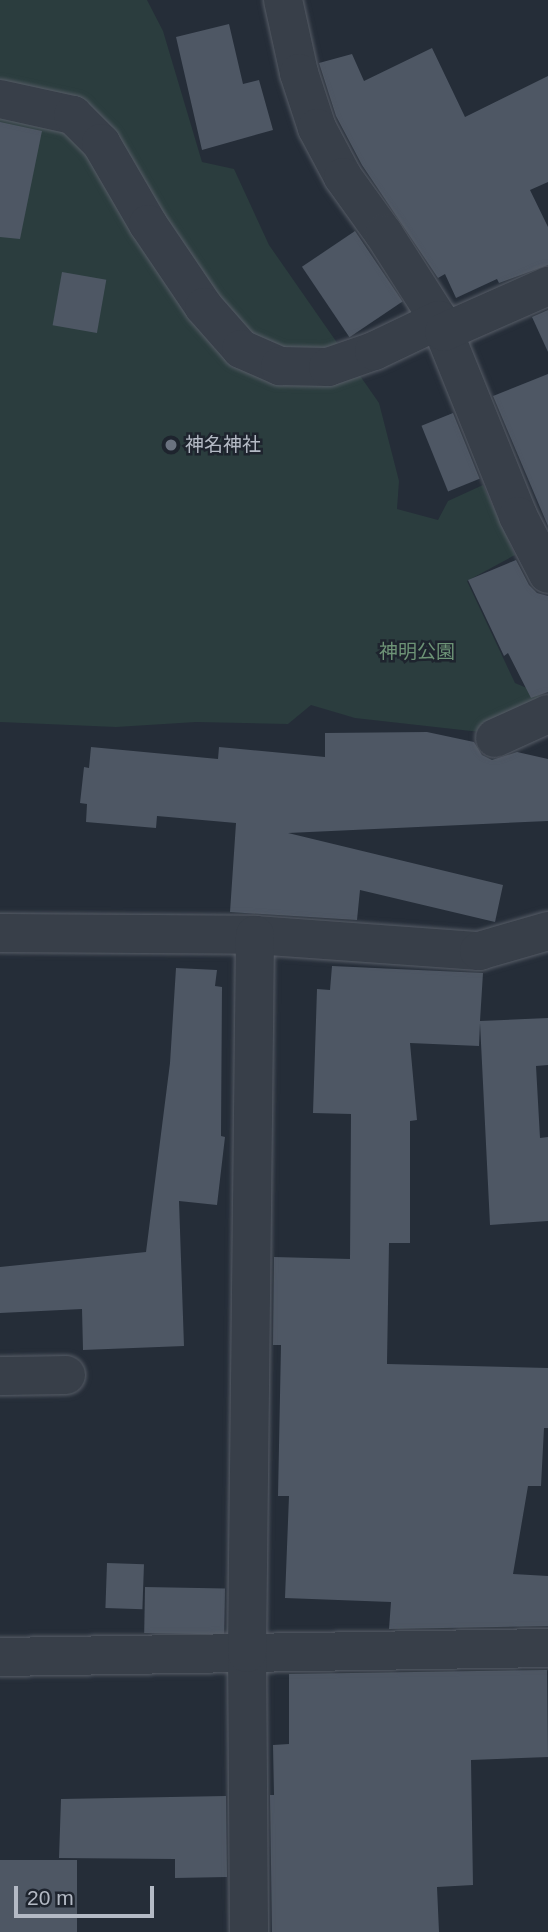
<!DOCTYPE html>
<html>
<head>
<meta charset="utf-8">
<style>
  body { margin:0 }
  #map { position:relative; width:548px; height:1932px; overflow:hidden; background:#252d38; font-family:Helvetica,"Noto Sans JP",sans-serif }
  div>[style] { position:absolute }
  .green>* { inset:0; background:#2b3d3e }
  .building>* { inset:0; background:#4e5764; transform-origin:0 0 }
  .roads { filter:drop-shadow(0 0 2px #575d67) drop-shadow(0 0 2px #575d67) }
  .street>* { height:38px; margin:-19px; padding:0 19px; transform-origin:19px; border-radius:19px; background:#383f49 }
  .dots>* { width:19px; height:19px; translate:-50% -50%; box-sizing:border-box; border:4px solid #1e242e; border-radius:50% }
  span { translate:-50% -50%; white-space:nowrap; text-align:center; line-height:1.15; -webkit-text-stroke:5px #1e242e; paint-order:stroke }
  .poi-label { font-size:19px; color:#b4bac5 }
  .left { translate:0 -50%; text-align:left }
  .park-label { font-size:19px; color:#6d9376 }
  .scale { position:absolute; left:14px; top:1886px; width:140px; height:32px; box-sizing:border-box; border:4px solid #b4bac5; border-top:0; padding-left:9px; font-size:21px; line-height:24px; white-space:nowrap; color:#b4bac5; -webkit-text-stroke:5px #1e242e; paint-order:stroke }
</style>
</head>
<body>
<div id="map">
  <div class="green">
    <i style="clip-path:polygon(0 0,147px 0,163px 31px,202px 162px,234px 169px,269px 245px,379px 403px,399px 481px,397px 509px,438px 520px,448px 501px,483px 485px,515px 555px,467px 581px,515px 683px,541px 694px,532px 704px,480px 732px,355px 718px,311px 705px,288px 724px,196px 722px,116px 727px,0 722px)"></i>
  </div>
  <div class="building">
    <i style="clip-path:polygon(229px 24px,243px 84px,259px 80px,273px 130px,202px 150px,176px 37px)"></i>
    <i style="clip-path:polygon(432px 48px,465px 117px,548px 76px,548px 182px,530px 190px,548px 227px,548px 265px,499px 283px,497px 279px,456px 298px,445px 274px,438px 278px,362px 165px,336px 116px,319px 63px,352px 54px,364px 81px)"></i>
    <i style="clip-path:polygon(0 122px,42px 131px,20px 239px,0 237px)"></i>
    <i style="left:355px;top:231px;width:85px;height:64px;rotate:56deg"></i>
    <i style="left:62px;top:272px;width:45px;height:54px;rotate:10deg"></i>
    <i style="clip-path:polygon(548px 310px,548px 352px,532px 317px)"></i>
    <i style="clip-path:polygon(548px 374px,548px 526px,493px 396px)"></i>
    <i style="left:453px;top:413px;width:71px;height:34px;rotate:68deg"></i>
    <i style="clip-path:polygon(516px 560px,529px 585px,537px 593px,548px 596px,548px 692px,531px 698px,508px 653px,504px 656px,468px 580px)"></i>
    <i style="clip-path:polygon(427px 732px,474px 742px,482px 755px,492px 760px,517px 752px,548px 759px,548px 821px,288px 833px,503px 885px,495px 922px,360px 890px,357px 920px,230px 912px,236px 823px,157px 816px,156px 828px,86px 822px,87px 804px,80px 803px,84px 767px,89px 768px,91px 747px,218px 759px,219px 747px,325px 757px,325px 733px)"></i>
    <i style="clip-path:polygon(332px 966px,483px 973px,480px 1021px,548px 1018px,548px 1065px,536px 1066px,540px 1138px,548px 1137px,548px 1221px,490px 1225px,480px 1023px,479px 1046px,410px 1043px,417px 1120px,410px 1121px,410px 1243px,389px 1243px,387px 1364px,548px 1368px,548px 1428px,544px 1428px,541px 1486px,528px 1486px,513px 1574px,548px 1576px,548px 1626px,389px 1629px,391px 1602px,285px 1598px,289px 1496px,278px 1496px,281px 1345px,273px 1345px,274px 1257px,350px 1259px,351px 1114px,313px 1113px,317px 989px,330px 990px)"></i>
    <i style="clip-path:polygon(176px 968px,217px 970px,215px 986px,222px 987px,221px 1136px,225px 1137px,217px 1205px,179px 1201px,184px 1346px,83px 1350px,82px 1309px,0 1313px,0 1267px,146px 1252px,170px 1063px)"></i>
    <i style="left:107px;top:1563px;width:37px;height:45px;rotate:2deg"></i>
    <i style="left:145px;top:1587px;width:80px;height:46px;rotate:1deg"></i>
    <i style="clip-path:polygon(547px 1670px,548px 1757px,471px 1760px,473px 1885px,437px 1887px,439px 1932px,272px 1932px,270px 1795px,274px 1795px,273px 1745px,289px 1744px,289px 1674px)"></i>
    <i style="clip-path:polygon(226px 1796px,227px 1877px,175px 1878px,175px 1859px,59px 1858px,61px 1799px)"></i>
    <i style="left:0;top:1860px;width:77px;height:72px"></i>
  </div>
  <div class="roads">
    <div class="street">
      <i style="left:283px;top:0;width:75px;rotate:77.6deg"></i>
      <i style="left:299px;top:73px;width:58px;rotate:71.9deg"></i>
      <i style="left:317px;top:128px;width:55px;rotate:62deg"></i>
      <i style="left:343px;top:177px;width:70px;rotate:54.3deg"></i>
      <i style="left:384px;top:234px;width:102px;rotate:57.4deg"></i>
      <i style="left:439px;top:320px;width:211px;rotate:68deg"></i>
      <i style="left:518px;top:516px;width:65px;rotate:62.7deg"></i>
      <i style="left:0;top:99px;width:75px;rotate:12.4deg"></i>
      <i style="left:73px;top:115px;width:40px;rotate:45deg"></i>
      <i style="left:101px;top:143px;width:94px;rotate:59.9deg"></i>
      <i style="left:148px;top:224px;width:100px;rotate:56deg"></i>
      <i style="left:204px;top:307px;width:56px;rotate:48.6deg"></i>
      <i style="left:241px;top:349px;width:43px;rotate:23.6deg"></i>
      <i style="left:280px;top:366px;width:48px;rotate:1.2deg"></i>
      <i style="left:328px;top:367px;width:49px;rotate:-19.2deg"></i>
      <i style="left:374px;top:351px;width:72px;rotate:-25.5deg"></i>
      <i style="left:444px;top:332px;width:114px;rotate:-23.9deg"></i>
      <i style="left:495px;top:738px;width:58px;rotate:-24.4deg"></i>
      <i style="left:0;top:933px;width:255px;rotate:0.4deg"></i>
      <i style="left:255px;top:935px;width:225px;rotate:4.1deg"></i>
      <i style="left:479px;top:951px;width:72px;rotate:-16.2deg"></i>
      <i style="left:0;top:1376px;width:66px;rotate:-0.9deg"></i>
      <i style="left:0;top:1657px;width:548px;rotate:-0.94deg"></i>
      <i style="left:249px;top:1932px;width:279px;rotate:-90.4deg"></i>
      <i style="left:247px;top:1653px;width:718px;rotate:-89.36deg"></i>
    </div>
  </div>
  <div class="dots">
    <i style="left:171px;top:445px;background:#6b7280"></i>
  </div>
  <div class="poi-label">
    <span class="left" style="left:185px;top:445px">神名神社</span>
  </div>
  <div class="park-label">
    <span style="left:417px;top:652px">神明公園</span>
  </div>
  <div class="scale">20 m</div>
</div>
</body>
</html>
